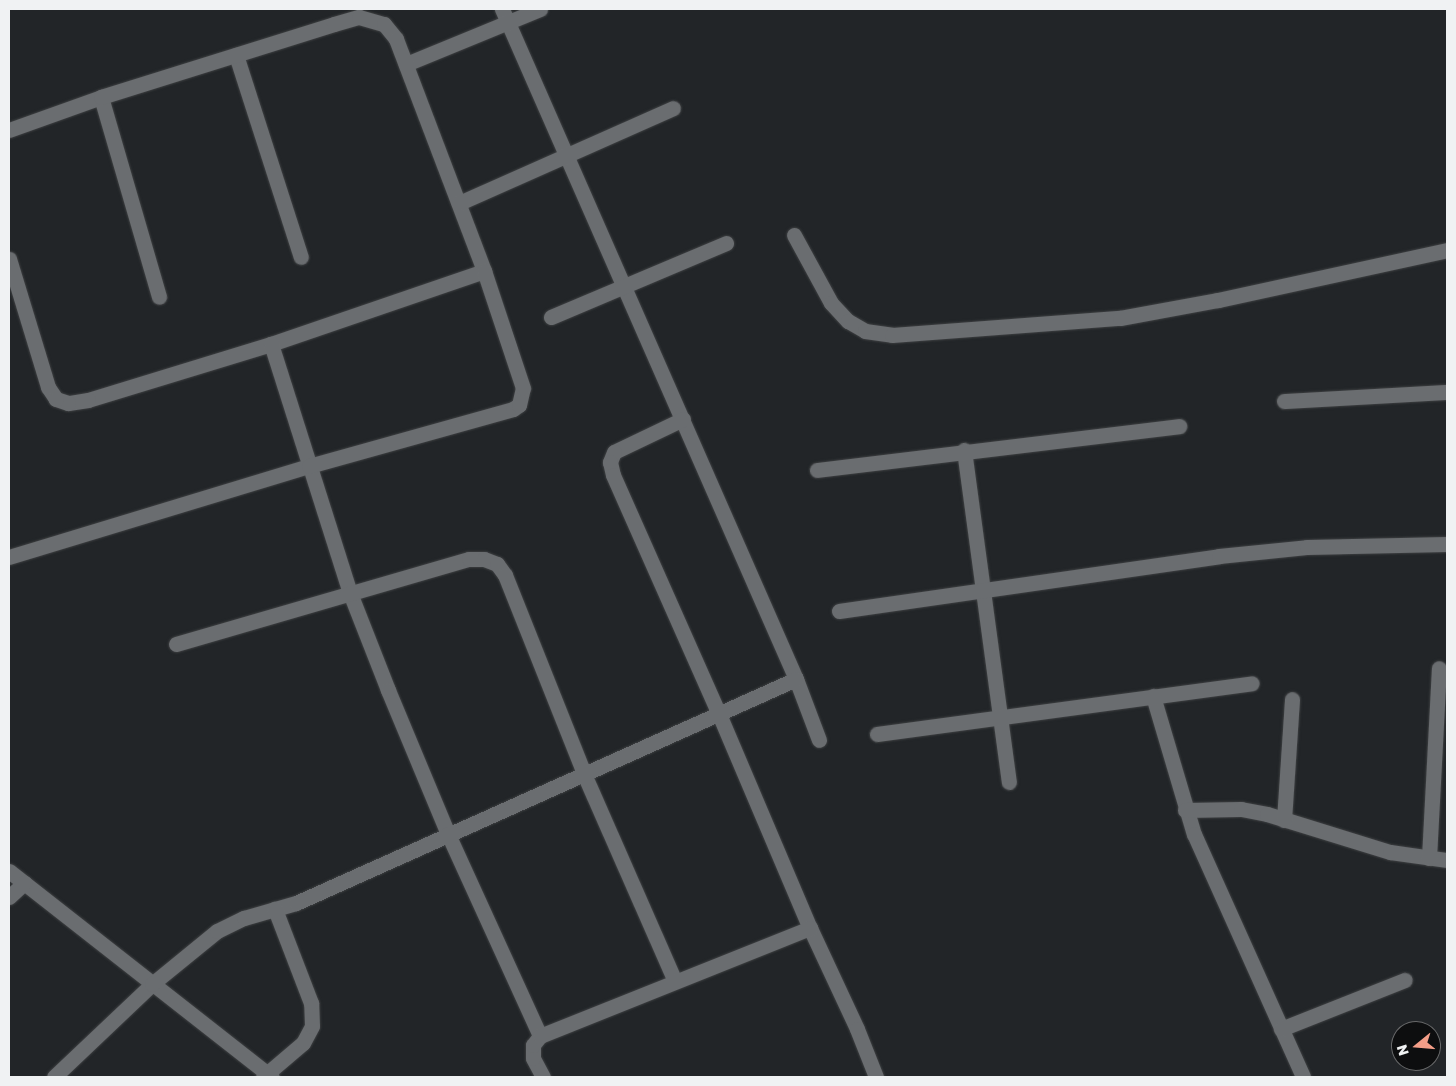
<!DOCTYPE html>
<html>
<head>
<meta charset="utf-8">
<style>
  body { margin:0 }
  #map { position:relative; width:1456px; height:1086px; overflow:hidden; background:#222528; font-family:"Golos Text",sans-serif }
  div>[style] { position:absolute }
  .roads { filter:drop-shadow(0 0 1px #3e4042) drop-shadow(0 0 1px #3e4042) }
  .street>* { height:15px; margin:-7.5px; padding:0 7.5px; transform-origin:7.5px; border-radius:7.5px; background:#6a6d70 }
  span { translate:-50% -50%; white-space:nowrap; text-align:center; line-height:1.15; -webkit-text-stroke:5px #0d0e0f; paint-order:stroke }
  .frame { position:absolute; inset:0; border:10px solid #f0f2f3; pointer-events:none }
  .north { position:absolute; left:1391px; top:1021px; width:50px; height:50px; box-sizing:border-box; background:#0d0e0f; border:1px solid #68696a; border-radius:50%; rotate:253deg; font-size:14px; font-weight:700; line-height:20px; text-align:center; color:#f0f2f3 }
  .north::after { content:''; display:block; margin:auto; width:18px; height:22px; background:#f49e88; clip-path:polygon(50% 0,100% 100%,50% 72%,0 100%) }
</style>
</head>
<body>
<div id="map">
  <div class="roads">
    <div class="street">
      <i style="left:502px;top:9px;width:732px;rotate:66.31deg"></i>
      <i style="left:796px;top:679px;width:65px;rotate:69.3deg"></i>
      <i style="left:236px;top:55px;width:212px;rotate:72.2deg"></i>
      <i style="left:406px;top:64px;width:145px;rotate:-22.3deg"></i>
      <i style="left:101px;top:97px;width:208px;rotate:73.8deg"></i>
      <i style="left:9px;top:130px;width:98px;rotate:-19.7deg"></i>
      <i style="left:101px;top:97px;width:244px;rotate:-17.4deg"></i>
      <i style="left:334px;top:24px;width:26px;rotate:-16deg"></i>
      <i style="left:359px;top:17px;width:26px;rotate:16deg"></i>
      <i style="left:384px;top:24px;width:19px;rotate:51deg"></i>
      <i style="left:396px;top:39px;width:248px;rotate:69.2deg"></i>
      <i style="left:484px;top:271px;width:225px;rotate:161.1deg"></i>
      <i style="left:271px;top:344px;width:191px;rotate:163deg"></i>
      <i style="left:88px;top:400px;width:20px;rotate:171deg"></i>
      <i style="left:68px;top:403px;width:13px;rotate:-162deg"></i>
      <i style="left:56px;top:399px;width:14px;rotate:-124deg"></i>
      <i style="left:48px;top:387px;width:134px;rotate:-106.9deg"></i>
      <i style="left:459px;top:203px;width:234px;rotate:-23.9deg"></i>
      <i style="left:794px;top:235px;width:77px;rotate:61.4deg"></i>
      <i style="left:831px;top:303px;width:25px;rotate:47deg"></i>
      <i style="left:848px;top:321px;width:20px;rotate:30deg"></i>
      <i style="left:865px;top:331px;width:27px;rotate:8deg"></i>
      <i style="left:892px;top:335px;width:229px;rotate:-4.3deg"></i>
      <i style="left:1120px;top:318px;width:100px;rotate:-10.4deg"></i>
      <i style="left:1218px;top:300px;width:234px;rotate:-12.3deg"></i>
      <i style="left:551px;top:317px;width:190px;rotate:-22.9deg"></i>
      <i style="left:271px;top:344px;width:261px;rotate:72.4deg"></i>
      <i style="left:350px;top:593px;width:104px;rotate:68.6deg"></i>
      <i style="left:388px;top:690px;width:156px;rotate:67.4deg"></i>
      <i style="left:448px;top:834px;width:222px;rotate:65.5deg"></i>
      <i style="left:1284px;top:401px;width:163px;rotate:-3.2deg"></i>
      <i style="left:683px;top:419px;width:76px;rotate:154.4deg"></i>
      <i style="left:614px;top:452px;width:11px;rotate:112deg"></i>
      <i style="left:610px;top:462px;width:13px;rotate:77deg"></i>
      <i style="left:613px;top:475px;width:261px;rotate:66.1deg"></i>
      <i style="left:719px;top:714px;width:233px;rotate:67deg"></i>
      <i style="left:810px;top:928px;width:111px;rotate:65deg"></i>
      <i style="left:857px;top:1029px;width:52px;rotate:68.4deg"></i>
      <i style="left:964px;top:450px;width:335px;rotate:82.3deg"></i>
      <i style="left:817px;top:470px;width:365px;rotate:-6.9deg"></i>
      <i style="left:9px;top:557px;width:313px;rotate:-16.9deg"></i>
      <i style="left:309px;top:466px;width:212px;rotate:-15.6deg"></i>
      <i style="left:513px;top:409px;width:7px;rotate:-34deg"></i>
      <i style="left:519px;top:405px;width:17px;rotate:-77deg"></i>
      <i style="left:523px;top:388px;width:123px;rotate:-108.4deg"></i>
      <i style="left:839px;top:611px;width:384px;rotate:-8.2deg"></i>
      <i style="left:1219px;top:556px;width:88px;rotate:-5.8deg"></i>
      <i style="left:1307px;top:547px;width:140px;rotate:-1.2deg"></i>
      <i style="left:176px;top:644px;width:305px;rotate:-16.2deg"></i>
      <i style="left:469px;top:559px;width:15px"></i>
      <i style="left:484px;top:559px;width:14px;rotate:21deg"></i>
      <i style="left:497px;top:564px;width:14px;rotate:54deg"></i>
      <i style="left:505px;top:575px;width:214px;rotate:68.3deg"></i>
      <i style="left:584px;top:774px;width:226px;rotate:66.3deg"></i>
      <i style="left:1153px;top:696px;width:144px;rotate:73.5deg"></i>
      <i style="left:1194px;top:834px;width:266px;rotate:65.8deg"></i>
      <i style="left:877px;top:734px;width:378px;rotate:-7.7deg"></i>
      <i style="left:1185px;top:810px;width:56px;rotate:-1deg"></i>
      <i style="left:1241px;top:809px;width:26px;rotate:11deg"></i>
      <i style="left:1267px;top:814px;width:129px;rotate:17.2deg"></i>
      <i style="left:1390px;top:852px;width:58px;rotate:8deg"></i>
      <i style="left:1284px;top:820px;width:121px;rotate:-86.2deg"></i>
      <i style="left:1429px;top:858px;width:190px;rotate:-87deg"></i>
      <i style="left:9px;top:871px;width:334px;rotate:38.1deg"></i>
      <i style="left:9px;top:897px;width:21px;rotate:-43deg"></i>
      <i style="left:1281px;top:1029px;width:133px;rotate:-21.6deg"></i>
      <i style="left:54px;top:1077px;width:135px;rotate:-43.5deg"></i>
      <i style="left:152px;top:984px;width:84px;rotate:-39.2deg"></i>
      <i style="left:217px;top:931px;width:30px;rotate:-26deg"></i>
      <i style="left:244px;top:918px;width:54px;rotate:-16.1deg"></i>
      <i style="left:296px;top:903px;width:548px;rotate:-24.13deg"></i>
      <i style="left:263px;top:1077px;width:52px;rotate:-40.4deg"></i>
      <i style="left:303px;top:1043px;width:19px;rotate:-62deg"></i>
      <i style="left:312px;top:1026px;width:23px;rotate:-92deg"></i>
      <i style="left:311px;top:1003px;width:101px;rotate:-111deg"></i>
      <i style="left:543px;top:1077px;width:21px;rotate:-118deg"></i>
      <i style="left:533px;top:1058px;width:13px;rotate:-90deg"></i>
      <i style="left:533px;top:1045px;width:11px;rotate:-52deg"></i>
      <i style="left:540px;top:1036px;width:291px;rotate:-21.8deg"></i>
    </div>
  </div>
  <div class="frame"></div>
  <div class="north">N</div>
</div>
</body>
</html>
